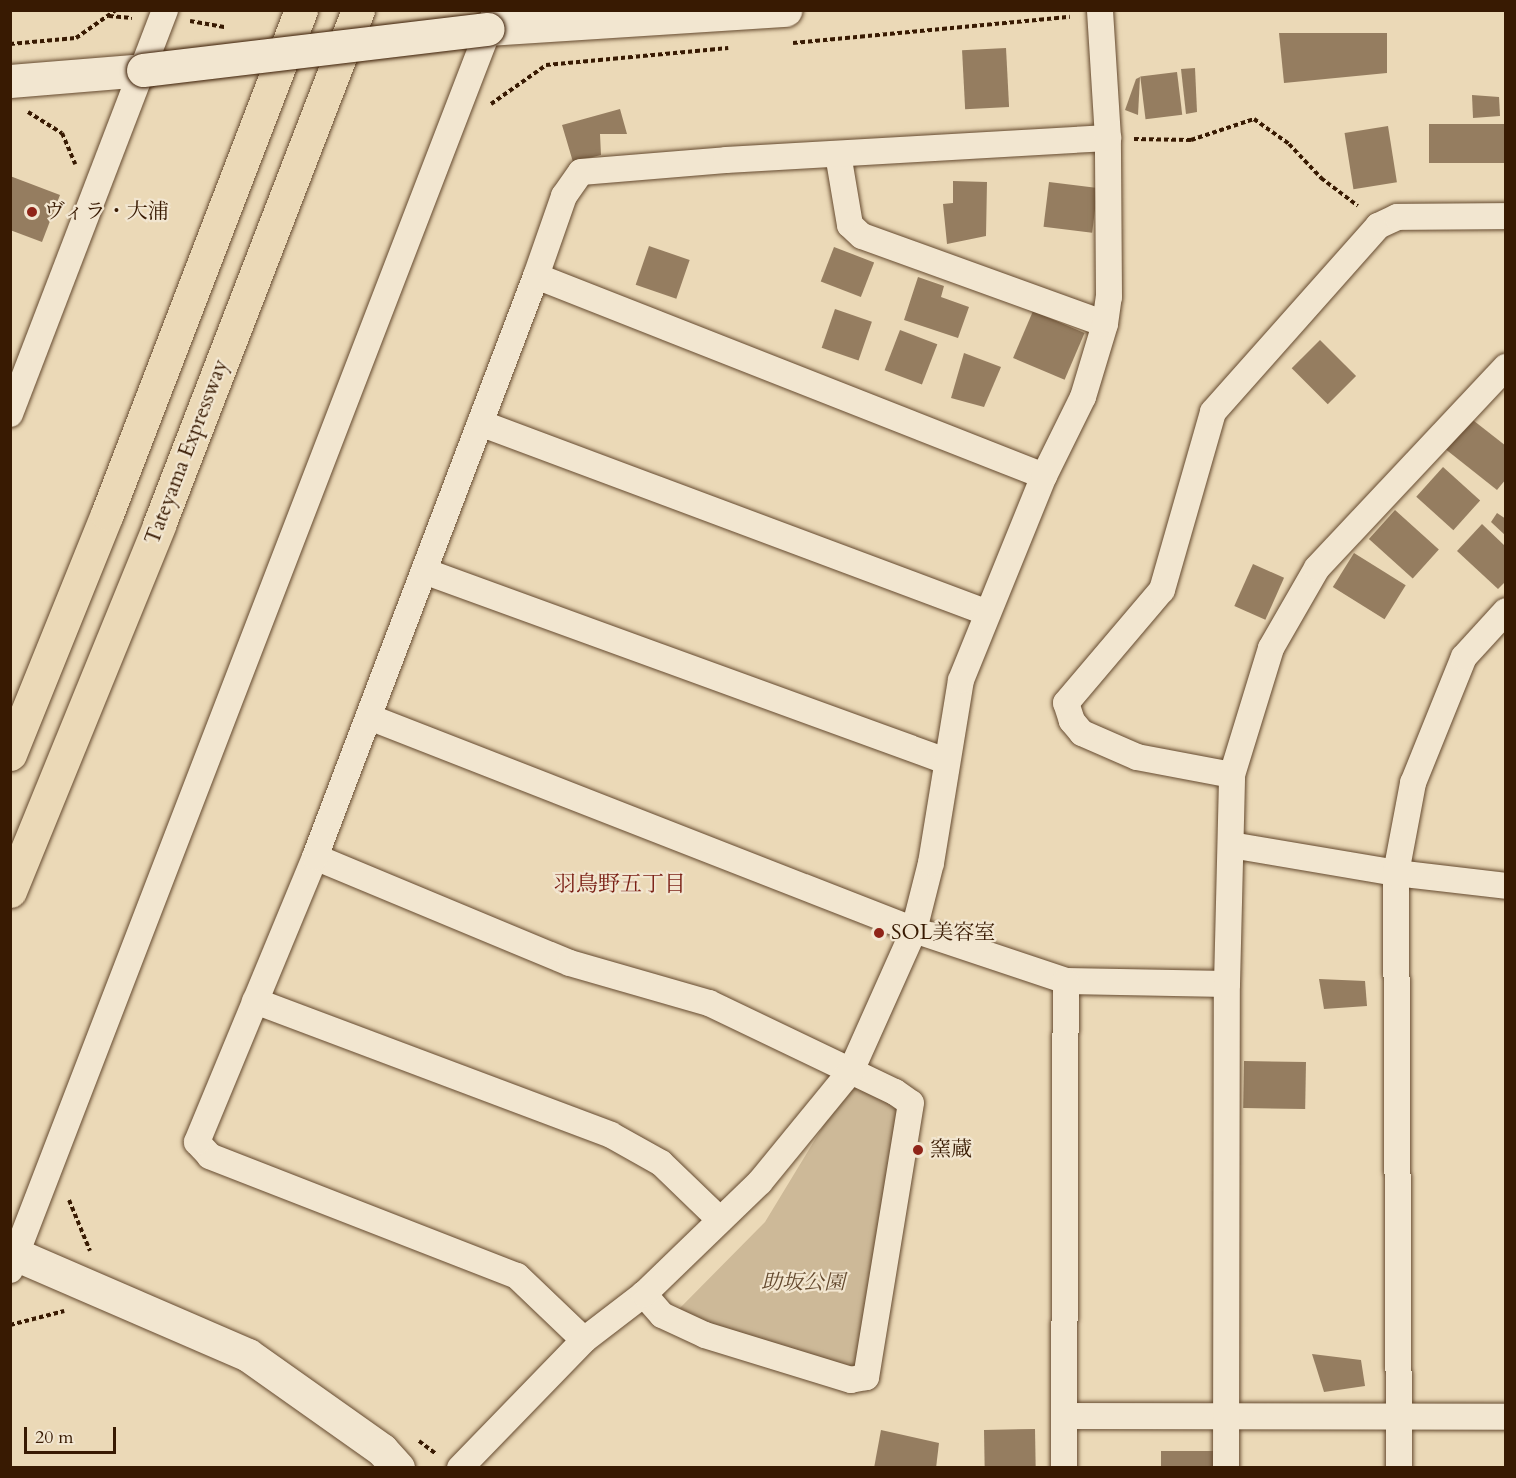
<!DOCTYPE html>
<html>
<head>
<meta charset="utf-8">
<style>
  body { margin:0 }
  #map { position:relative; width:1516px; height:1478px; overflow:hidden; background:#ebd9b7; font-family:Cardo,"Noto Serif JP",serif }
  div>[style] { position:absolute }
  .green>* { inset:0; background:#cdb998 }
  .building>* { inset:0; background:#957d60; transform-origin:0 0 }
  .path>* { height:4px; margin-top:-2px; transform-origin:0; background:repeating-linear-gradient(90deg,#381a02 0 4.5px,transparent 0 7.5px) }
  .roads { filter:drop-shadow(0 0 2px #654a2f) drop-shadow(0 0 2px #654a2f) }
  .street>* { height:26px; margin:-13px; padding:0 13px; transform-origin:13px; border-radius:13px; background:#f2e6d0 }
  .secondary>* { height:33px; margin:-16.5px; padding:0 16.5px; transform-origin:16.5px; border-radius:16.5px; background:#f2e6d0 }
  .highway>* { height:33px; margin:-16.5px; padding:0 16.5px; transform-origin:16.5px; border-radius:16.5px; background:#ebd9b7 }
  .bridges { filter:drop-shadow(0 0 2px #381a02) drop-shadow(0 0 2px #381a02) }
  .secondary-bridge>* { height:33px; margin:-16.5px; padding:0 16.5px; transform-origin:16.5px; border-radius:16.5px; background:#f2e6d0 }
  .dots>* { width:16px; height:16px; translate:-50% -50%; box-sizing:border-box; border:3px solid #f2e6d0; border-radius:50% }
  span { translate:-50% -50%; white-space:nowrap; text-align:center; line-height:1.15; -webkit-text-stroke:4.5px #f2e6d0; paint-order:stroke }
  .poi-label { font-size:21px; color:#381a02 }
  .left { translate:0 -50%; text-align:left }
  .street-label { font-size:21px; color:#381a02 }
  .park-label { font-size:21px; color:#654a2f; font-style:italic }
  .neighbourhood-label { font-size:22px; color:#7a1f14 }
  .frame { position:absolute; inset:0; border:12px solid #381a02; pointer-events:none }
  .scale { position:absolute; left:24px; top:1427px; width:92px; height:27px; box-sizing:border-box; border:3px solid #381a02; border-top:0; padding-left:8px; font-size:18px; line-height:21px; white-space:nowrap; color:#381a02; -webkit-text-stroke:4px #f2e6d0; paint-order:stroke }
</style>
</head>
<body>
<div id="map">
  <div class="green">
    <i style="clip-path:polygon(853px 1077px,905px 1105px,860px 1368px,848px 1371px,676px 1312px,765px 1222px)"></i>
  </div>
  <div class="building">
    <i style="clip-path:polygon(1279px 33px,1387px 33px,1387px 73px,1284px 83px)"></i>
    <i style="left:1006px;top:48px;width:59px;height:44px;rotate:87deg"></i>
    <i style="clip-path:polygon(1195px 68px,1197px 112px,1186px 114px,1181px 69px)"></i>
    <i style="left:1177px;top:72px;width:43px;height:37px;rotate:83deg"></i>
    <i style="clip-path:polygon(1140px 77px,1138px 115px,1125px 110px,1136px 79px)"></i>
    <i style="clip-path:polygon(1472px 95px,1499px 97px,1500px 116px,1473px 118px)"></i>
    <i style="clip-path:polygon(620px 109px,627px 134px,600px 134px,601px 155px,573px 162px,562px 125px)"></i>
    <i style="left:1506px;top:124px;width:39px;height:77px;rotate:90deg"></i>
    <i style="left:1388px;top:126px;width:57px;height:44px;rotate:81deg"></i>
    <i style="clip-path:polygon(10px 176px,60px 195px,42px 242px,10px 230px)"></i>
    <i style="clip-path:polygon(953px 181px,987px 182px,986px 236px,947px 244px,943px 204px,953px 203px)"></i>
    <i style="left:1049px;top:182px;width:49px;height:45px;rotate:7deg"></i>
    <i style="left:649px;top:246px;width:43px;height:41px;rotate:19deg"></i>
    <i style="left:834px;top:247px;width:43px;height:37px;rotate:21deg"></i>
    <i style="clip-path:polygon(918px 277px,944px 286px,941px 297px,969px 307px,958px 338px,904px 320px)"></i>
    <i style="left:835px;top:309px;width:39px;height:41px;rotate:19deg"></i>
    <i style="left:1033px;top:311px;width:56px;height:51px;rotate:23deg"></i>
    <i style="left:900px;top:330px;width:40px;height:43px;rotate:21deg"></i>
    <i style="left:1320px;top:340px;width:51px;height:40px;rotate:45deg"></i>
    <i style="clip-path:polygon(964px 353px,1001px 367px,984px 407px,951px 398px)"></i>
    <i style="clip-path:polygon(1469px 417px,1506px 446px,1506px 479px,1497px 490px,1444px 448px)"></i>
    <i style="left:1443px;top:467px;width:50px;height:40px;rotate:42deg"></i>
    <i style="left:1395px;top:510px;width:59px;height:39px;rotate:42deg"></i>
    <i style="clip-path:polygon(1497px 513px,1506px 519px,1506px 536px,1491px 522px)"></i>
    <i style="clip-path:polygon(1482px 524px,1506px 547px,1506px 581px,1498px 589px,1457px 551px)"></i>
    <i style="left:1354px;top:553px;width:61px;height:40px;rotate:32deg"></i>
    <i style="left:1253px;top:564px;width:34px;height:46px;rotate:24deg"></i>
    <i style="clip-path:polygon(1319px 979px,1365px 981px,1367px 1006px,1324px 1009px)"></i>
    <i style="left:1244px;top:1061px;width:62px;height:47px;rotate:1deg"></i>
    <i style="clip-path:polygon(1312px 1354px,1361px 1360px,1365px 1386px,1324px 1392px)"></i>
    <i style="left:1035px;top:1429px;width:39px;height:51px;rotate:89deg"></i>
    <i style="clip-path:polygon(881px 1430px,939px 1443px,936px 1468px,874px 1468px)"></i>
    <i style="left:1217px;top:1451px;width:17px;height:56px;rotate:90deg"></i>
  </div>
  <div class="path">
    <i style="left:109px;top:16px;width:23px;rotate:5deg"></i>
    <i style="left:190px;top:21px;width:36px;rotate:10deg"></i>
    <i style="left:793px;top:43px;width:278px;rotate:-5.4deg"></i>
    <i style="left:10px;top:44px;width:66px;rotate:-5.2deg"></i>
    <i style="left:76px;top:38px;width:49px;rotate:-35deg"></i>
    <i style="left:491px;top:104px;width:67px;rotate:-35.3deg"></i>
    <i style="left:546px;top:65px;width:183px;rotate:-5.3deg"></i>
    <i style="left:28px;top:112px;width:40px;rotate:32deg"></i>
    <i style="left:62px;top:133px;width:34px;rotate:67deg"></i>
    <i style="left:1134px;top:139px;width:57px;rotate:1deg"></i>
    <i style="left:1191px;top:140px;width:66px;rotate:-18.4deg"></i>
    <i style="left:1254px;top:119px;width:43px;rotate:35.5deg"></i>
    <i style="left:1289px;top:144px;width:47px;rotate:46.7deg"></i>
    <i style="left:1321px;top:178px;width:46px;rotate:37.1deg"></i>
    <i style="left:69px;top:1200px;width:55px;rotate:67.6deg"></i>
    <i style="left:10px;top:1325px;width:56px;rotate:-14.5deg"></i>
    <i style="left:419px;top:1441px;width:20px;rotate:37deg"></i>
  </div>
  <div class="roads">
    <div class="street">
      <i style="left:838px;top:154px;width:72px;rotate:80.4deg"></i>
      <i style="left:850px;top:225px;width:16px;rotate:43deg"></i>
      <i style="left:862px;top:236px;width:258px;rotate:19.9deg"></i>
      <i style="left:536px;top:276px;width:546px;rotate:21.49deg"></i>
      <i style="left:10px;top:414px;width:433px;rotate:-69deg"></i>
      <i style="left:480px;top:423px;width:542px;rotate:20.51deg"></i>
      <i style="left:424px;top:571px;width:556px;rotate:20deg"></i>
      <i style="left:369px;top:717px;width:585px;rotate:21.35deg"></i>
      <i style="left:914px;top:930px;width:160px;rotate:18.5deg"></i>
      <i style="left:1066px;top:981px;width:161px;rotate:1.1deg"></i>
      <i style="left:1232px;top:775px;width:97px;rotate:-169.3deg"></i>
      <i style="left:1137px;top:757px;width:60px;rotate:-156.4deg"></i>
      <i style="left:1082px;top:733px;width:16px;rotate:-130deg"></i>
      <i style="left:1072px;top:721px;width:19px;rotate:-108deg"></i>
      <i style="left:1066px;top:703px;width:148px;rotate:-49.7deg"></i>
      <i style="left:1162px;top:590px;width:185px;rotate:-74deg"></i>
      <i style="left:1213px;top:412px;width:249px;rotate:-48.4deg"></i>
      <i style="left:1378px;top:226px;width:21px;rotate:-25deg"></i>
      <i style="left:1397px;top:217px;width:109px;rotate:-0.5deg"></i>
      <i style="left:1231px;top:845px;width:167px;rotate:9.6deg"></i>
      <i style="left:1396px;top:873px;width:111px;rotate:6.7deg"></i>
      <i style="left:315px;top:857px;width:276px;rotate:22.6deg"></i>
      <i style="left:570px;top:963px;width:145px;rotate:16.1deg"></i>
      <i style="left:709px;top:1003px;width:206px;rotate:25.6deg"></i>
      <i style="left:895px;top:1092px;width:19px;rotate:35deg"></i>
      <i style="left:911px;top:1103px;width:278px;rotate:99.3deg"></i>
      <i style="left:866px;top:1377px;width:15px;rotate:169deg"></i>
      <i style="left:851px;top:1380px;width:153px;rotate:-162.9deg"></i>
      <i style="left:705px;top:1335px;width:47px;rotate:-155.1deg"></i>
      <i style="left:662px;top:1315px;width:28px;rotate:-131deg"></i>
      <i style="left:255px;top:1001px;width:380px;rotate:20.6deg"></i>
      <i style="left:611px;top:1135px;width:57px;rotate:29.2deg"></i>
      <i style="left:661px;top:1163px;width:82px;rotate:44deg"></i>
      <i style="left:10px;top:1270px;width:1350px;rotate:-68.91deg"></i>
      <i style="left:584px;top:1340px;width:93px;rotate:-136.3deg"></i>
      <i style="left:517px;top:1276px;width:330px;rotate:-158.7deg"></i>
      <i style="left:210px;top:1156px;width:19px;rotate:-133deg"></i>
      <i style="left:197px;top:1142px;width:308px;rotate:-67.5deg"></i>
      <i style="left:315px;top:857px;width:622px;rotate:-69.17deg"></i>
      <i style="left:536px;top:276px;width:85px;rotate:-70.7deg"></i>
      <i style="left:564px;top:196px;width:29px;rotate:-55deg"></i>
      <i style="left:581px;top:172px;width:145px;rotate:-4.7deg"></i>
      <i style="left:726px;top:160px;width:383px;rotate:-3.3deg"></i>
      <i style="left:1065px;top:1416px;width:441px;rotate:0.1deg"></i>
      <i style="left:460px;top:1468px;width:178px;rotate:-45.9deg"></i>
      <i style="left:584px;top:1340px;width:76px;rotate:-37.5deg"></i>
      <i style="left:644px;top:1294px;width:161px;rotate:-44deg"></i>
      <i style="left:760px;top:1182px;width:144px;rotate:-50.7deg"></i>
      <i style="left:851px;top:1071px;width:154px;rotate:-65.9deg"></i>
      <i style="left:914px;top:930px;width:69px;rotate:-75.8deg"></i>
      <i style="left:931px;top:863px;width:185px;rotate:-80.7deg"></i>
      <i style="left:961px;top:680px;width:220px;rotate:-67.9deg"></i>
      <i style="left:1044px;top:476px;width:88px;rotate:-63.7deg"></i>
      <i style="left:1083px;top:397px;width:76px;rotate:-73.2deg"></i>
      <i style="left:1105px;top:324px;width:27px;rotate:-82deg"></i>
      <i style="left:1109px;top:297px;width:159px;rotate:-90.4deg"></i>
      <i style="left:1108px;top:138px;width:128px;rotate:-93.6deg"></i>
      <i style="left:1064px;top:1468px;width:487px;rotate:-89.8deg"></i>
      <i style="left:1226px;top:1468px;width:484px;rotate:-89.9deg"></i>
      <i style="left:1227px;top:984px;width:209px;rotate:-88.6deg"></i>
      <i style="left:1232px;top:775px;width:133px;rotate:-72.9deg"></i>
      <i style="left:1271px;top:648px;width:92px;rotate:-60.1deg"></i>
      <i style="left:1317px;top:568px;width:276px;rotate:-46.8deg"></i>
      <i style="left:1399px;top:1468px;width:595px;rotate:-90.29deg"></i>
      <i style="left:1396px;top:873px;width:92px;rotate:-79.3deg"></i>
      <i style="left:1413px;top:783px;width:136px;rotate:-68deg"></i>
      <i style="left:1464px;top:657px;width:62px;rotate:-47.6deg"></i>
    </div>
    <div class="secondary">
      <i style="left:488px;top:29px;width:298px;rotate:-3.7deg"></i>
      <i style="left:10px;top:81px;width:133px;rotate:-4.7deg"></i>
      <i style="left:10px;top:1252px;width:259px;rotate:23.4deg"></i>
      <i style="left:248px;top:1355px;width:164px;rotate:35.3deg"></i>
      <i style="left:382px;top:1450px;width:24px;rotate:48deg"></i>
    </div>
    <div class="highway">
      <i style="left:10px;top:754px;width:259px;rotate:-68deg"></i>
      <i style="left:107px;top:514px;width:540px;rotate:-68.95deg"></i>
      <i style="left:10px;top:891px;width:395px;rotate:-67.8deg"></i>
      <i style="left:159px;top:525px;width:552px;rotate:-68.87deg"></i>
    </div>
  </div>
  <div class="bridges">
    <div class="secondary-bridge">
      <i style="left:143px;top:70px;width:347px;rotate:-6.8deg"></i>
    </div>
  </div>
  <div class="dots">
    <i style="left:32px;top:212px;background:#8f2418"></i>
    <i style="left:879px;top:933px;background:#8f2418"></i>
    <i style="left:918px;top:1150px;background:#8f2418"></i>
  </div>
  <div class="poi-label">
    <span class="left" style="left:44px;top:212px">ヴィラ・大浦</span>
    <span class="left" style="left:891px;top:933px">SOL美容室</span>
    <span class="left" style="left:930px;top:1150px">窯蔵</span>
  </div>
  <div class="street-label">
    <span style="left:187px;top:452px;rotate:-69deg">Tateyama Expressway</span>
  </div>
  <div class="park-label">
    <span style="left:803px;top:1283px">助坂公園</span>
  </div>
  <div class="neighbourhood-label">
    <span style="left:620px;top:885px">羽鳥野五丁目</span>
  </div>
  <div class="frame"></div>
  <div class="scale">20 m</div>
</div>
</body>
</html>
